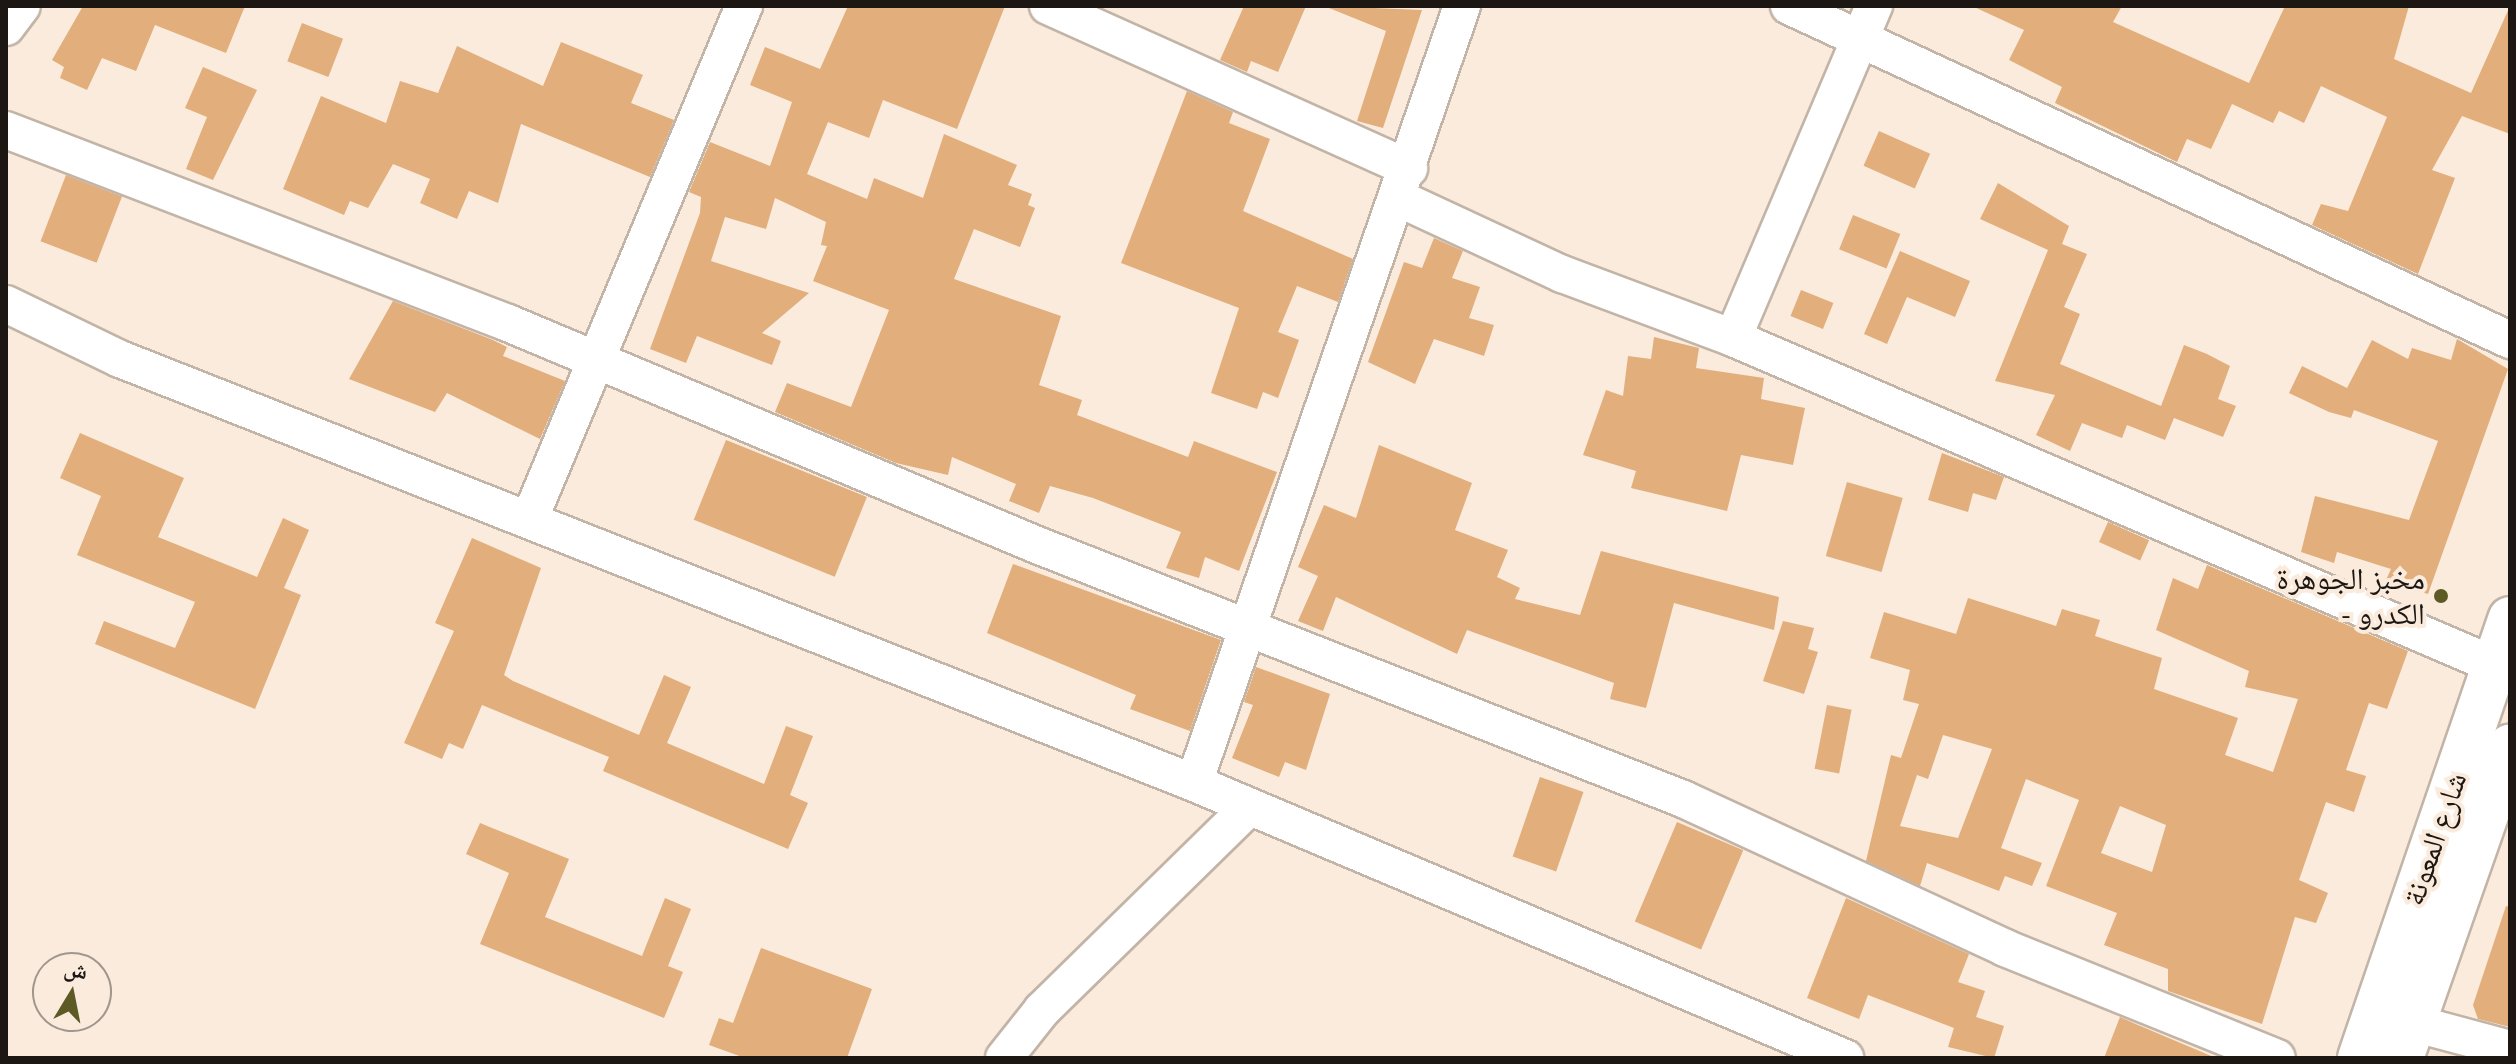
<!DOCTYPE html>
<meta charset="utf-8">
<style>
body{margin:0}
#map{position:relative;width:2516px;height:1064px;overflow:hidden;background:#faebdd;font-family:"Zilla Slab","Noto Naskh Arabic",serif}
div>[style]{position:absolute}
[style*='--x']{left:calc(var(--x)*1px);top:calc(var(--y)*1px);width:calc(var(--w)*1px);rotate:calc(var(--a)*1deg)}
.building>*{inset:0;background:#e2ae7b;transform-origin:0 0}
.roads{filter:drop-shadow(2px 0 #c2b4a6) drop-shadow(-2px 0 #c2b4a6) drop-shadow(0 2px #c2b4a6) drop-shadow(0 -2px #c2b4a6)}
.street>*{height:36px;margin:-18px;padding:0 18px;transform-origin:18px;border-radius:18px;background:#fff}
.highway>*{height:44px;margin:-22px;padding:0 22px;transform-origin:22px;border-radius:22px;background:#fff}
.dots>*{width:22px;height:22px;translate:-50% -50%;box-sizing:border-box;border:4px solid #faebdd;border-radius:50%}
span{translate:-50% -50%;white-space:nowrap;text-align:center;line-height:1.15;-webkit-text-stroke:8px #faebdd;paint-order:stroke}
.poi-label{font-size:30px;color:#1c1713}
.right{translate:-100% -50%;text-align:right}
.street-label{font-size:30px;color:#1c1713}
.frame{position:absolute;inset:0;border:8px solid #1c1713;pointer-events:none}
.north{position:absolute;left:32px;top:952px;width:80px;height:80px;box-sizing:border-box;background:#faebdd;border:2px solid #a1968c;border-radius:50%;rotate:10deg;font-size:22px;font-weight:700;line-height:32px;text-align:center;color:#1c1713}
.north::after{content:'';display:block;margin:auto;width:28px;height:36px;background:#5d5a26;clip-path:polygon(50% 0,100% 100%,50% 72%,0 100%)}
</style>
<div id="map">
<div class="building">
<i style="clip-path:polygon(83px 6px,245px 6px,226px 53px,155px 25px,136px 71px,102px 58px,87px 90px,60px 78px,64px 67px,52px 60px)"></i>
<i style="clip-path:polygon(848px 6px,1005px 6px,957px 129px,883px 100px,869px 138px,828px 122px,807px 174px,867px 199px,874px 178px,923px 198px,944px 134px,1017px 165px,1008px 185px,1032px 194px,1028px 205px,1035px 208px,1020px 247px,974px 229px,954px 279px,1061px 316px,1039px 385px,1082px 400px,1077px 415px,1188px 457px,1194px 441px,1277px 472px,1239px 571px,1205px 557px,1199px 578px,1166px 568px,1181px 532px,1093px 498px,1050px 486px,1039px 513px,1009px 501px,1016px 484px,952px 457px,948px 475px,896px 463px,775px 412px,787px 383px,851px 407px,889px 310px,813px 281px,827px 246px,821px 245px,826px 222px,775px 198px,766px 229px,725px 217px,711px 261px,809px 293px,762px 333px,781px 341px,772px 365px,697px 336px,686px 363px,650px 349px,700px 213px,701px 197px,689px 192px,710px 142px,770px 166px,792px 102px,750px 85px,765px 47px,820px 69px)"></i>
<i style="clip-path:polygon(1244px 6px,1306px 6px,1278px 72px,1251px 61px,1247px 72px,1220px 60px)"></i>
<i style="clip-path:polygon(1324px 6px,1422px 10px,1383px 128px,1357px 121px,1386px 31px)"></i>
<i style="clip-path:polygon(1972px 6px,2122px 6px,2113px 22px,2249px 83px,2285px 6px,2409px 6px,2394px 59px,2471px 93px,2510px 6px,2510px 134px,2462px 116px,2432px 170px,2455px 178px,2418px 274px,2312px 225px,2321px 204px,2348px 211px,2387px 117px,2321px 86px,2304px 123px,2279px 111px,2273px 123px,2232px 104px,2211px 149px,2187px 139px,2177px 162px,2055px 103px,2062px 87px,2009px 60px,2024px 30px)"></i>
<i style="left:302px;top:23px;width:44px;height:41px;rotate:21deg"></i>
<i style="clip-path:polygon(561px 42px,643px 75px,631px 103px,674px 120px,650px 177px,521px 124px,498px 203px,469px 191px,457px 219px,420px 203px,430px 179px,393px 164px,368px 208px,350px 201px,344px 215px,283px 189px,321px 96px,386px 123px,400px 81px,438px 93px,457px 46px,543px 86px)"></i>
<i style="clip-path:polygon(203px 67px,257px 90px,213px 180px,186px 169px,207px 117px,185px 108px)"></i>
<i style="clip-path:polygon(1187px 91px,1233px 112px,1229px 123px,1270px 139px,1243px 211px,1353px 259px,1338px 302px,1297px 286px,1278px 332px,1299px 340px,1278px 398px,1263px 392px,1257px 409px,1211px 393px,1239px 308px,1121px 263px)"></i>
<i style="left:1879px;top:131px;width:56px;height:38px;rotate:24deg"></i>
<i style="left:66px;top:175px;width:60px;height:71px;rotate:21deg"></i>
<i style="clip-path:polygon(1998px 183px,2069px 226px,2062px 244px,2087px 254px,2064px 307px,2080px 314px,2060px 364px,2161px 406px,2184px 345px,2207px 354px,2230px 366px,2218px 399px,2236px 406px,2223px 437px,2174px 418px,2165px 440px,2127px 425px,2122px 438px,2082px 423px,2070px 451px,2036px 435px,2055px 395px,1995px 381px,2048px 250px,1980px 219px)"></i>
<i style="left:1853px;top:215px;width:51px;height:37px;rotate:22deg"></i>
<i style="clip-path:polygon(1434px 238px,1463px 251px,1452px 278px,1480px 287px,1469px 318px,1494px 325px,1484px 356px,1434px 339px,1415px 384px,1368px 362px,1404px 262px,1422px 268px)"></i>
<i style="clip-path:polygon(1900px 251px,1970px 281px,1955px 317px,1907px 297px,1887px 344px,1864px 334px)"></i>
<i style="left:1801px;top:290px;width:35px;height:28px;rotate:22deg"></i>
<i style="clip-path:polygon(393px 301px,493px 340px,507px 347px,503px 356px,565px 381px,540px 439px,447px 393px,435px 412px,349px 379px)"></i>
<i style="clip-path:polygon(1654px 337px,1699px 348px,1696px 368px,1764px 378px,1761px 399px,1805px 408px,1793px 465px,1741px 455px,1727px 511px,1631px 488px,1636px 471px,1583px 455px,1606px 390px,1623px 396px,1628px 356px,1651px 359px)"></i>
<i style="clip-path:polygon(2457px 339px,2508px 369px,2428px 594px,2386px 580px,2391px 569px,2337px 552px,2334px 563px,2301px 552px,2315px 496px,2409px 520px,2438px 441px,2354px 410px,2351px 418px,2329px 412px,2289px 393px,2302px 366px,2347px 388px,2372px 340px,2408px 359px,2412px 348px,2451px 360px)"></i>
<i style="clip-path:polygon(80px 433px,184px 478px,158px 537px,257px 577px,283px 518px,309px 530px,284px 588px,301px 595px,255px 709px,95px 644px,104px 621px,175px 648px,195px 602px,77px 555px,101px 496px,60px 478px)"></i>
<i style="left:726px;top:440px;width:152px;height:86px;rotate:22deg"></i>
<i style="clip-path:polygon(1379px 445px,1472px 483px,1455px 530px,1508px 550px,1497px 577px,1520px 588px,1515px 599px,1580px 615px,1601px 551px,1779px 597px,1774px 630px,1674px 603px,1646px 708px,1610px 699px,1614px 683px,1467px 630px,1457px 654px,1336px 597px,1323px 631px,1298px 621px,1318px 576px,1298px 567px,1324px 505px,1356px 518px)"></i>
<i style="clip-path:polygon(1942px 453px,2004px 477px,1996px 500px,1973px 493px,1968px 512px,1928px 500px)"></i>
<i style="left:1847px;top:482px;width:58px;height:77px;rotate:16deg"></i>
<i style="left:2108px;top:522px;width:45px;height:22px;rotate:24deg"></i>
<i style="clip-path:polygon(472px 538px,541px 568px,504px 675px,513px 681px,639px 735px,664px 675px,691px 687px,667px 743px,764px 784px,786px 726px,813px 736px,790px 795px,808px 803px,788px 849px,603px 771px,609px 757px,482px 705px,463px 749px,449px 743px,442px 759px,404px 743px,454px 631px,435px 623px)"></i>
<i style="clip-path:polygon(1013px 564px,1221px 640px,1190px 731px,1130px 709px,1136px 695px,987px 633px)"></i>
<i style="clip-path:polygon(evenodd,2207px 565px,2408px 651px,2387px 709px,2369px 703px,2346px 770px,2366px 776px,2354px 812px,2326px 802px,2299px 880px,2328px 893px,2316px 923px,2295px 917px,2262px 1024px,2168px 991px,2168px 969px,2104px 945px,2117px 913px,2046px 886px,2079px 800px,2026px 779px,2001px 848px,2042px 863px,2032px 886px,2005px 876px,1999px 891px,1927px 863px,1920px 886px,1866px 861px,1891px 755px,1901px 758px,1919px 704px,1903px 700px,1910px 670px,1870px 658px,1884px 612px,1956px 634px,1968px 598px,2056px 626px,2062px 609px,2100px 620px,2095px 636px,2162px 658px,2154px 689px,2238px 718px,2225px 755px,2273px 772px,2298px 699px,2245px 687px,2249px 671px,2156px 630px,2173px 578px,2198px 589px,2207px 565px,1943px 735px,1992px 749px,1958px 838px,1900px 826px,1917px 775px,1928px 779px,1943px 735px,2207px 565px,2120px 806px,2166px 825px,2152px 872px,2101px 853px,2120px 806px)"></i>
<i style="clip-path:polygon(1783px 621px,1814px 628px,1808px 649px,1818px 652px,1804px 694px,1763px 681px)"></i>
<i style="clip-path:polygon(1256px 667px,1330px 694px,1306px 770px,1285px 762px,1279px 777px,1232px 758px,1253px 705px,1244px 702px)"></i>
<i style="left:1827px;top:705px;width:25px;height:65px;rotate:11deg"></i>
<i style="left:1540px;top:777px;width:46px;height:84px;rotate:19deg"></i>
<i style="left:1677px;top:822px;width:72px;height:108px;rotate:23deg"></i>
<i style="clip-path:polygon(480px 823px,569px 859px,545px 917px,642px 956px,665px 898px,691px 909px,668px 966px,683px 972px,664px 1018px,480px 944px,509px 873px,466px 854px)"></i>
<i style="clip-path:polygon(1846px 898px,1969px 954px,1958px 982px,1985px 991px,1976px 1017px,2004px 1026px,1994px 1058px,1948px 1047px,1954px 1028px,1868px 995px,1859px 1019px,1807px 998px)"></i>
<i style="clip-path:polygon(2506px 906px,2510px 907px,2510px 1027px,2478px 1019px,2473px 1005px)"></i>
<i style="clip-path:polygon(761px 948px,872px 989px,847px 1058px,745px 1058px,709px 1045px,719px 1018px,733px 1023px)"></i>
<i style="clip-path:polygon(2120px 1017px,2138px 1025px,2216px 1058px,2104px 1058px)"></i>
</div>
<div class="roads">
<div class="street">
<i style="--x:1048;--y:6;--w:396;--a:24.2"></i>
<i style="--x:1789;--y:6;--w:795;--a:24.86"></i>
<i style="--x:6;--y:27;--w:26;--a:-53"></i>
<i style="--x:6;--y:130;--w:538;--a:21.03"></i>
<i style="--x:508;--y:323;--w:574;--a:22.77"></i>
<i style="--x:1037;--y:545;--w:694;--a:21.46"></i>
<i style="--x:1683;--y:799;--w:355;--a:24.8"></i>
<i style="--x:2005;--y:948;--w:293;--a:22"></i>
<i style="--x:1398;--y:198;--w:181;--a:24.9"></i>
<i style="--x:1562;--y:274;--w:183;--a:20.5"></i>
<i style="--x:1733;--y:338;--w:828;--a:23.25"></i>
<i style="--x:6;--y:304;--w:127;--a:25.8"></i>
<i style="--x:120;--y:359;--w:1155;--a:21.54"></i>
<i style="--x:1194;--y:783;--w:707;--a:22.9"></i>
<i style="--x:1733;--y:338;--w:361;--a:-67"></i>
<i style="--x:530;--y:518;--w:555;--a:-67.32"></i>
<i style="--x:1194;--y:783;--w:822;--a:-70.97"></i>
<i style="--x:2413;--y:1023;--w:100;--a:15"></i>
<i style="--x:1004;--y:1058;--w:61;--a:-51.6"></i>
<i style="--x:1042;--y:1010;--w:289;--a:-44.4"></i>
</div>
<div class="highway">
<i style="--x:2360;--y:1058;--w:464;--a:-71.1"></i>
<i style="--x:2401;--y:1058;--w:330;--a:-70.7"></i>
</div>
</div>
<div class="dots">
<i style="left:2441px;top:596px;background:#5d5a26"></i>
</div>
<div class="poi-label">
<span class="right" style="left:2425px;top:596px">مخبز الجوهرة<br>- الكدرو</span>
</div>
<div class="street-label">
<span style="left:2435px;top:839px;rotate:-71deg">شارع المعونة</span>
</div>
<div class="frame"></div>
<div class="north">ش</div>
</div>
